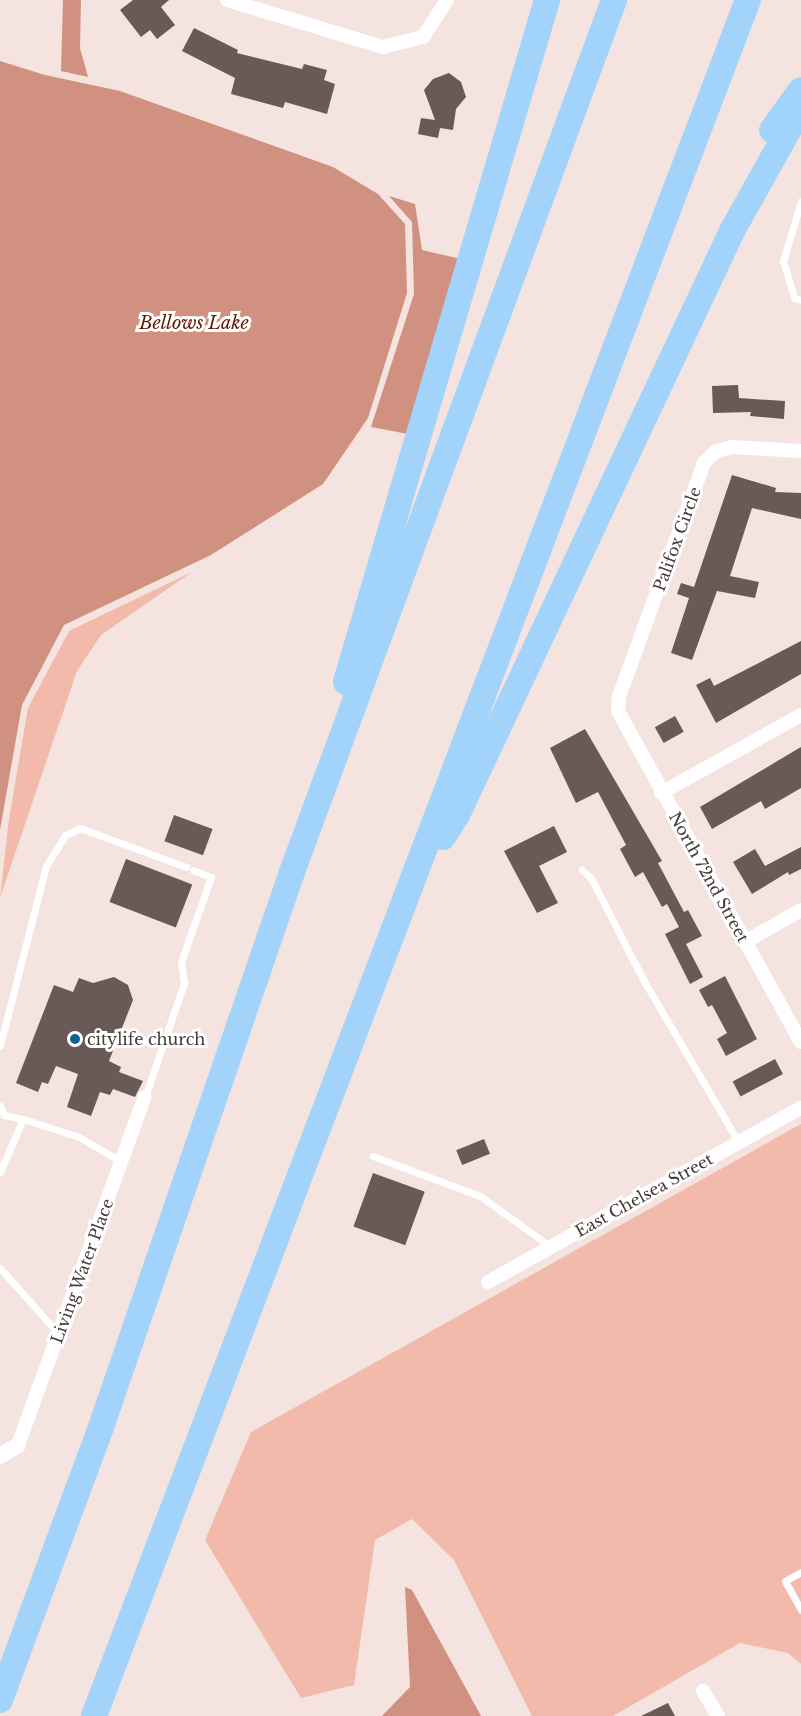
<!DOCTYPE html>
<style>
body{margin:0}
#map{position:relative;width:801px;height:1716px;overflow:hidden;background:#f4e3de;font-family:"Libre Baskerville",serif}
div>[style]{position:absolute}
[style*='--x']{left:calc(var(--x)*1px);top:calc(var(--y)*1px);width:calc(var(--w)*1px);rotate:calc(var(--a)*1deg)}
.green>*{inset:0;background:#f2baab}
.water>*{inset:0;background:#d19181}
.building>*{inset:0;background:#685a56;transform-origin:0 0}
.service>*{height:7px;margin:-3.5px;padding:0 3.5px;transform-origin:3.5px;border-radius:3.5px;background:#fff}
.minor>*{height:14px;margin:-7px;padding:0 7px;transform-origin:7px;border-radius:7px;background:#fff}
.tertiary>*{height:16px;margin:-8px;padding:0 8px;transform-origin:8px;border-radius:8px;background:#fff}
.motorway>*{height:26px;margin:-13px;padding:0 13px;transform-origin:13px;border-radius:13px;background:#a1d3fb}
.dots>*{width:16px;height:16px;translate:-50% -50%;box-sizing:border-box;border:3px solid #fff;border-radius:50%}
span{translate:-50% -50%;white-space:nowrap;text-align:center;line-height:1.15;-webkit-text-stroke:6px #fff;paint-order:stroke}
.street-label{font-size:16px;color:#423b39}
.poi-label{font-size:16px;color:#423b39}
.left{translate:0 -50%;text-align:left}
.water-label{font-size:18px;color:#631704;font-style:italic}
</style>
<div id="map">
<div class="green">
<i style="clip-path:polygon(192px 572px,101px 635px,77px 671px,0 898px,9px 819px,28px 708px,69px 631px)"></i>
<i style="clip-path:polygon(801px 1124px,801px 1664px,788px 1653px,740px 1643px,613px 1716px,532px 1716px,454px 1560px,412px 1519px,375px 1540px,354px 1685px,301px 1698px,205px 1540px,251px 1432px)"></i>
</div>
<div class="water">
<i style="clip-path:polygon(63px 0,81px 0,80px 48px,88px 77px,61px 71px)"></i>
<i style="clip-path:polygon(0 61px,45px 75px,120px 91px,333px 167px,378px 194px,405px 224px,407px 293px,368px 418px,323px 484px,211px 555px,64px 625px,22px 705px,0 830px)"></i>
<i style="clip-path:polygon(389px 196px,415px 204px,422px 250px,461px 259px,408px 434px,371px 427px,414px 294px,412px 222px)"></i>
<i style="clip-path:polygon(405px 1587px,412px 1590px,481px 1716px,382px 1716px,410px 1687px)"></i>
</div>
<div class="building">
<i style="clip-path:polygon(133px 0,169px 0,161px 7px,175px 25px,157px 39px,150px 30px,141px 37px,120px 10px)"></i>
<i style="clip-path:polygon(194px 28px,238px 50px,237px 53px,302px 69px,304px 64px,327px 70px,324px 80px,335px 84px,327px 114px,285px 102px,283px 108px,231px 94px,235px 78px,182px 51px)"></i>
<i style="clip-path:polygon(449px 73px,461px 82px,466px 97px,456px 109px,453px 130px,440px 128px,438px 138px,418px 134px,421px 118px,435px 120px,424px 90px,433px 79px)"></i>
<i style="clip-path:polygon(738px 385px,739px 398px,785px 401px,784px 419px,750px 416px,751px 412px,713px 413px,712px 386px)"></i>
<i style="clip-path:polygon(732px 475px,776px 488px,775px 492px,801px 493px,801px 519px,752px 508px,730px 576px,759px 582px,755px 598px,717px 591px,692px 660px,671px 653px,689px 598px,677px 594px,681px 583px,694px 587px)"></i>
<i style="clip-path:polygon(801px 641px,801px 674px,716px 723px,696px 685px,710px 678px,714px 686px)"></i>
<i style="left:675px;top:716px;width:18px;height:23px;rotate:61deg"></i>
<i style="clip-path:polygon(585px 729px,662px 861px,658px 863px,684px 912px,688px 910px,702px 936px,686px 944px,703px 977px,690px 984px,665px 934px,679px 927px,667px 904px,662px 907px,643px 872px,635px 877px,620px 849px,626px 845px,598px 792px,576px 803px,550px 748px)"></i>
<i style="clip-path:polygon(801px 747px,801px 788px,765px 809px,761px 801px,712px 829px,700px 807px)"></i>
<i style="left:174px;top:815px;width:41px;height:28px;rotate:20deg"></i>
<i style="clip-path:polygon(554px 826px,567px 852px,539px 866px,558px 903px,537px 913px,504px 851px)"></i>
<i style="clip-path:polygon(801px 847px,801px 869px,789px 875px,788px 872px,752px 894px,733px 862px,755px 849px,765px 866px)"></i>
<i style="left:126px;top:859px;width:71px;height:46px;rotate:21deg"></i>
<i style="clip-path:polygon(725px 976px,757px 1039px,726px 1056px,717px 1039px,727px 1033px,712px 1005px,708px 1007px,699px 990px)"></i>
<i style="clip-path:polygon(114px 977px,128px 985px,133px 1000px,109px 1061px,121px 1067px,119px 1072px,143px 1081px,135px 1097px,113px 1089px,110px 1095px,100px 1092px,91px 1116px,67px 1107px,78px 1074px,56px 1066px,48px 1084px,42px 1082px,38px 1092px,16px 1083px,54px 985px,73px 992px,79px 978px,93px 983px)"></i>
<i style="left:775px;top:1059px;width:17px;height:48px;rotate:62deg"></i>
<i style="left:484px;top:1139px;width:16px;height:30px;rotate:68deg"></i>
<i style="left:373px;top:1173px;width:55px;height:57px;rotate:20deg"></i>
<i style="clip-path:polygon(668px 1703px,675px 1716px,641px 1716px)"></i>
</div>
<div class="service">
<i style="--x:801;--y:201;--w:63;--a:106.7"></i>
<i style="--x:783;--y:261;--w:39;--a:73"></i>
<i style="--x:794;--y:298;--w:7;--a:16"></i>
<i style="--x:582;--y:870;--w:12;--a:42"></i>
<i style="--x:591;--y:878;--w:116;--a:62.8"></i>
<i style="--x:644;--y:981;--w:188;--a:59.6"></i>
<i style="--x:0;--y:1046;--w:186;--a:-75.7"></i>
<i style="--x:46;--y:866;--w:36;--a:-58"></i>
<i style="--x:65;--y:835;--w:17;--a:-25"></i>
<i style="--x:80;--y:828;--w:113;--a:20.2"></i>
<i style="--x:145;--y:1097;--w:120;--a:-71.1"></i>
<i style="--x:184;--y:983;--w:21;--a:-98"></i>
<i style="--x:181;--y:962;--w:90;--a:-70.6"></i>
<i style="--x:211;--y:877;--w:19;--a:-159"></i>
<i style="--x:0;--y:1106;--w:10;--a:66"></i>
<i style="--x:4;--y:1115;--w:19;--a:12"></i>
<i style="--x:373;--y:1156;--w:114;--a:20.5"></i>
<i style="--x:480;--y:1196;--w:87;--a:35.7"></i>
<i style="--x:0;--y:1172;--w:58;--a:-66.5"></i>
<i style="--x:23;--y:1119;--w:59;--a:17.8"></i>
<i style="--x:79;--y:1137;--w:50;--a:30.2"></i>
<i style="--x:0;--y:1268;--w:87;--a:48.3"></i>
<i style="--x:801;--y:1572;--w:18;--a:151"></i>
<i style="--x:785;--y:1581;--w:33;--a:61"></i>
</div>
<div class="minor">
<i style="--x:227;--y:0;--w:163;--a:16.8"></i>
<i style="--x:383;--y:47;--w:41;--a:-14"></i>
<i style="--x:423;--y:37;--w:44;--a:-57"></i>
<i style="--x:801;--y:451;--w:69;--a:-176.7"></i>
<i style="--x:732;--y:447;--w:18;--a:164"></i>
<i style="--x:715;--y:452;--w:16;--a:135"></i>
<i style="--x:704;--y:463;--w:249;--a:110"></i>
<i style="--x:619;--y:697;--w:14;--a:94"></i>
<i style="--x:618;--y:711;--w:378;--a:61.1"></i>
<i style="--x:661;--y:793;--w:160;--a:-29.1"></i>
<i style="--x:745;--y:942;--w:64;--a:-29.7"></i>
<i style="--x:488;--y:1282;--w:358;--a:-29.1"></i>
<i style="--x:18;--y:1445;--w:370;--a:-70"></i>
<i style="--x:703;--y:1691;--w:29;--a:59"></i>
</div>
<div class="tertiary">
<i style="--x:0;--y:1456;--w:21;--a:-31"></i>
</div>
<div class="motorway">
<i style="--x:772;--y:130;--w:49;--a:-54.1"></i>
<i style="--x:346;--y:682;--w:711;--a:-73.58"></i>
<i style="--x:443;--y:837;--w:26;--a:-58"></i>
<i style="--x:457;--y:815;--w:646;--a:-64.78"></i>
<i style="--x:732;--y:231;--w:125;--a:-60.8"></i>
<i style="--x:793;--y:122;--w:10;--a:-37"></i>
<i style="--x:0;--y:1700;--w:288;--a:-69.7"></i>
<i style="--x:100;--y:1430;--w:590;--a:-71.01"></i>
<i style="--x:292;--y:872;--w:930;--a:-69.73"></i>
<i style="--x:94;--y:1716;--w:1836;--a:-69.14"></i>
</div>
<div class="dots">
<i style="left:75px;top:1039px;background:#0f6193"></i>
</div>
<div class="street-label">
<span style="left:677px;top:539px;rotate:-70deg">Palifox Circle</span>
<span style="left:709px;top:877px;rotate:61deg">North 72nd Street</span>
<span style="left:644px;top:1195px;rotate:-29deg">East Chelsea Street</span>
<span style="left:82px;top:1271px;rotate:-70deg">Living Water Place</span>
</div>
<div class="poi-label">
<span class="left" style="left:87px;top:1039px">citylife church</span>
</div>
<div class="water-label">
<span style="left:194px;top:323px">Bellows Lake</span>
</div>
</div>
